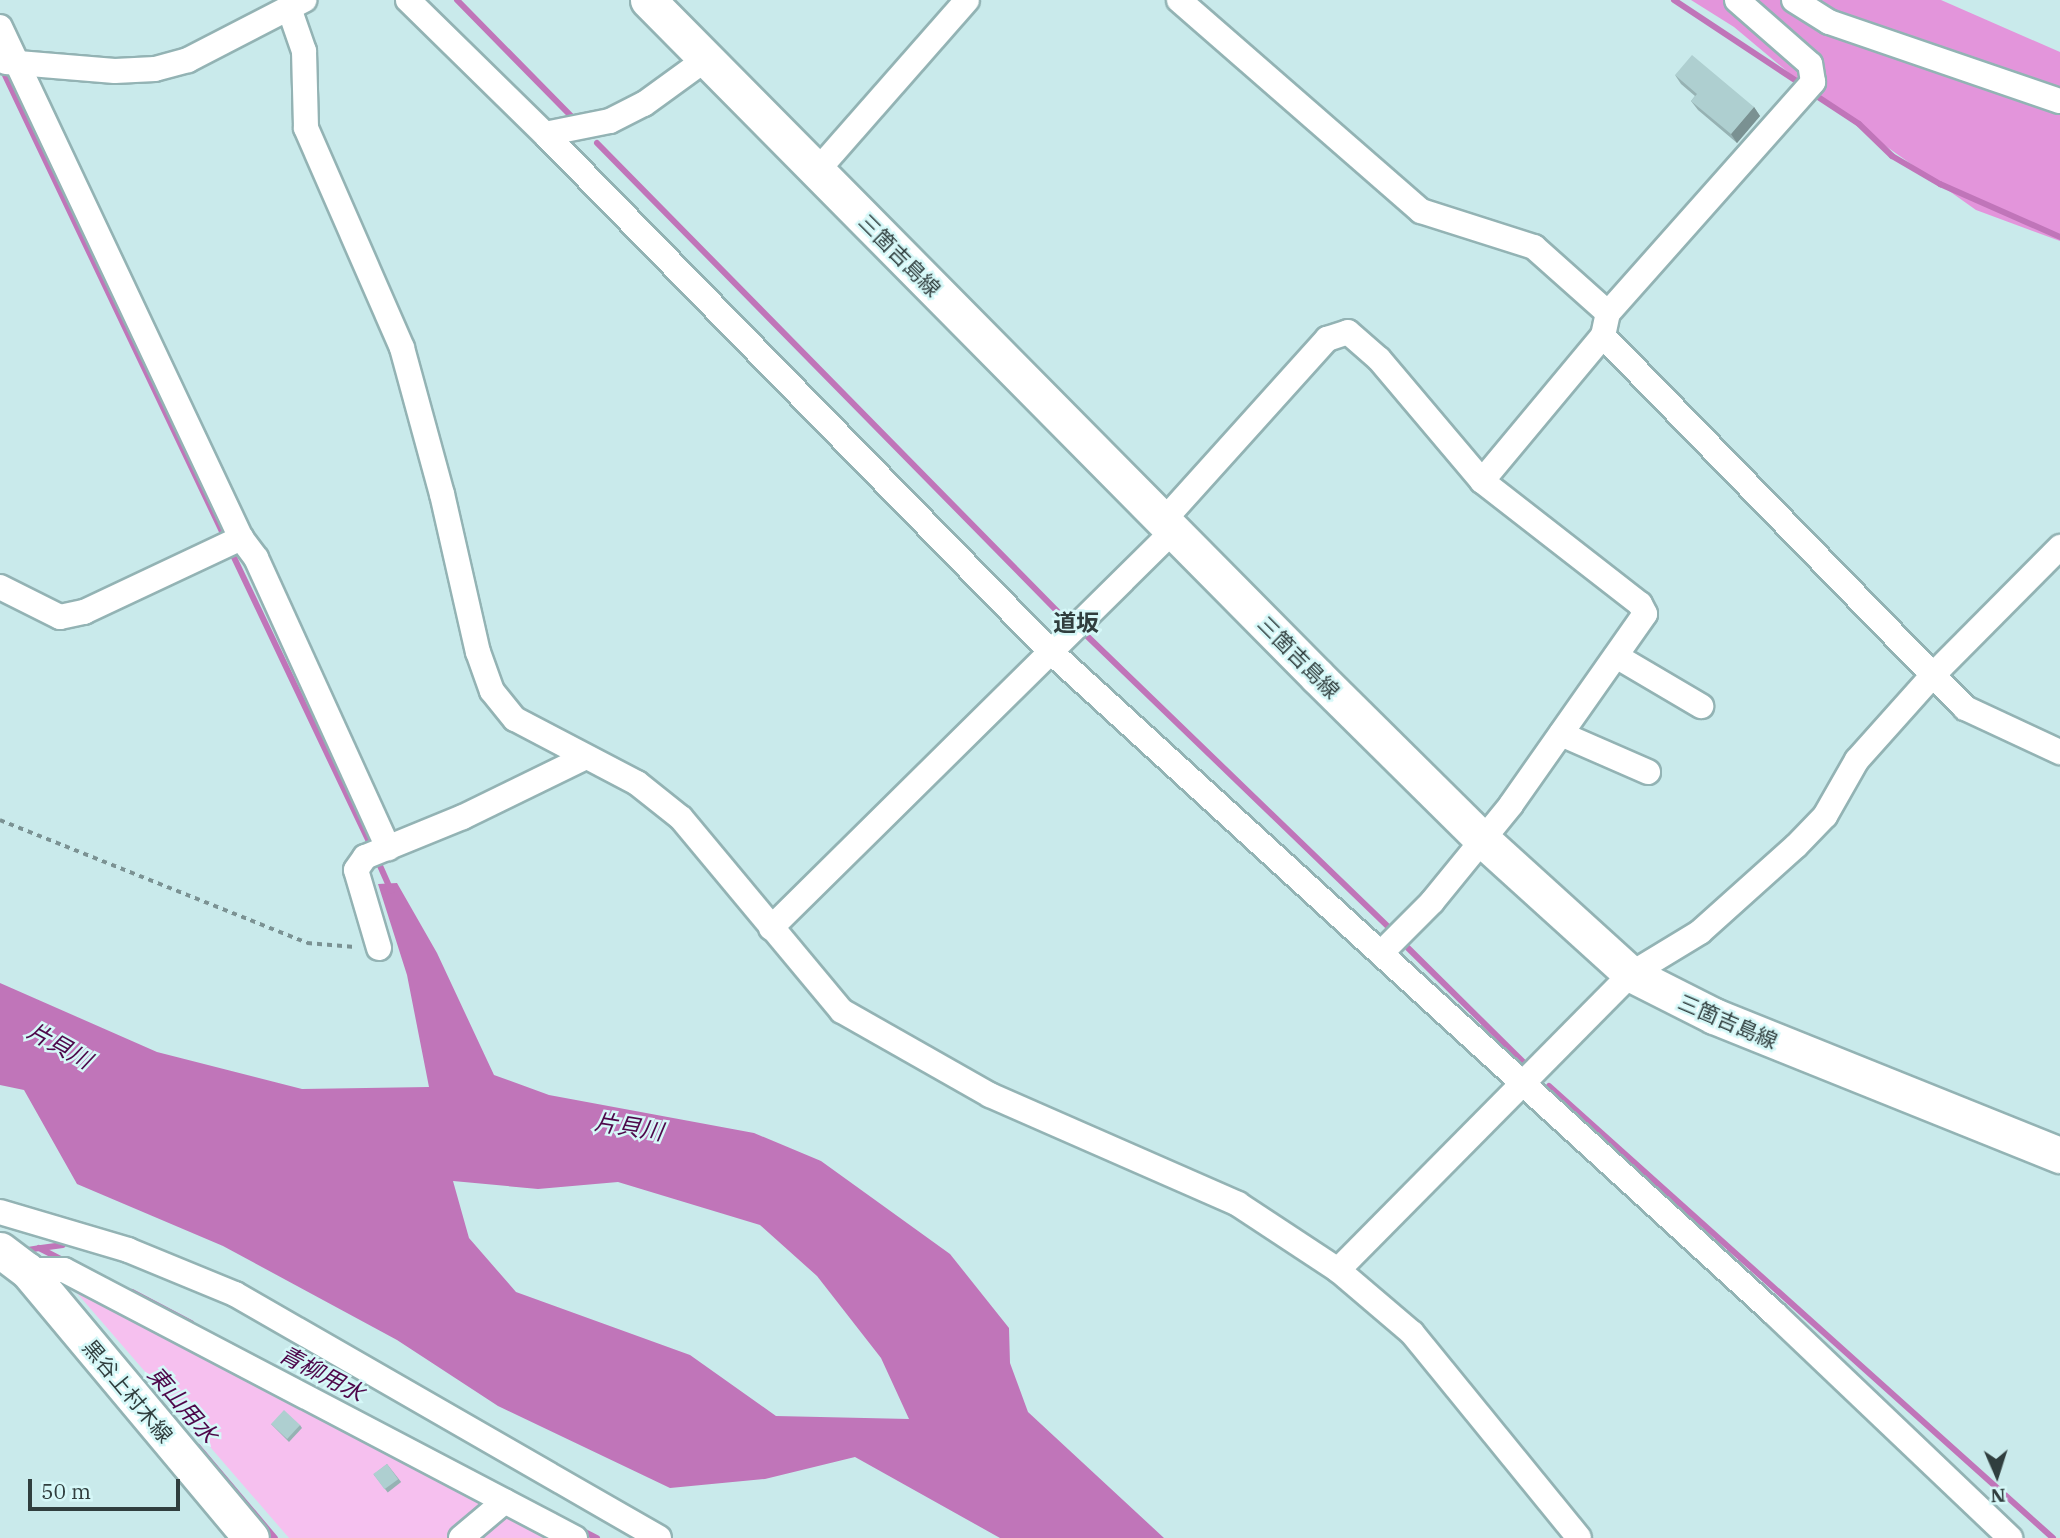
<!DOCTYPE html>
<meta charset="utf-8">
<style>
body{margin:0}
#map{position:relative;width:2060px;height:1538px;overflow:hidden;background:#c9eaeb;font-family:"IBM Plex Serif","Noto Sans JP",serif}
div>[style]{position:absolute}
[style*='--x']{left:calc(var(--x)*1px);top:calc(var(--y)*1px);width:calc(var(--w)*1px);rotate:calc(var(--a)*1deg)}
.green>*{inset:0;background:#f6c0ef}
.forest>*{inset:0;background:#e395db}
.water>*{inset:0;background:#c075b9}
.stream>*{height:6px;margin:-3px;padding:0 3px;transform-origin:3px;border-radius:3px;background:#c075b9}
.path>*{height:3.5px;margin-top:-1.75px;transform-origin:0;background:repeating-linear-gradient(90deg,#7b9293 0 5px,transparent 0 10px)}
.roads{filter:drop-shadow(2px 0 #93b3b4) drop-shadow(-2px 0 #93b3b4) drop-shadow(0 2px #93b3b4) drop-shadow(0 -2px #93b3b4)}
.minor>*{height:24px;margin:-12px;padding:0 12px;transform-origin:12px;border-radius:12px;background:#fff}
.secondary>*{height:35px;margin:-17.5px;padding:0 17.5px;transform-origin:17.5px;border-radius:17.5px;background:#fff}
.wall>*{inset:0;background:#96b2b3;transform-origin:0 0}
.shaded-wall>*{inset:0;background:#7a9192}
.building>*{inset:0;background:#aecfd0;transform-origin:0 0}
span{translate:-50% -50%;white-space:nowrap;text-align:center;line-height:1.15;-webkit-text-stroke:5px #d6f8f8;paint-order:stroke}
.street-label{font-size:21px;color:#303e3e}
.neighbourhood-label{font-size:23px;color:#303e3e;font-weight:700}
.water-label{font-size:23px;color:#4e074a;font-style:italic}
.north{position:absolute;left:1962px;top:1440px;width:70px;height:70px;-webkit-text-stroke:5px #d6f8f8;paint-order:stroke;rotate:177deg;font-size:19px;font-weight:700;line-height:28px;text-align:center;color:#303e3e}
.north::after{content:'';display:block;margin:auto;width:24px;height:32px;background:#303e3e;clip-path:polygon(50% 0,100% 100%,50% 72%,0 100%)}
.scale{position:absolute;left:28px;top:1479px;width:152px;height:32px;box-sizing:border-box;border:4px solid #303e3e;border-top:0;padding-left:9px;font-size:21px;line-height:24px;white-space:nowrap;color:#303e3e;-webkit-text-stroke:5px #d6f8f8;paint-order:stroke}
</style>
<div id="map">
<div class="green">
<i style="clip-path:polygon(70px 1285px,254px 1384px,555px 1538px,289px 1538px)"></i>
</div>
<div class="forest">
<i style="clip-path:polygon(1691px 0,1941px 0,2060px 52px,2060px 241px,1976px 210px,1825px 103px,1734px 27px)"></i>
</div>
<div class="water">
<i style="clip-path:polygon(evenodd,397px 883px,437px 953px,494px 1075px,549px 1095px,754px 1133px,821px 1161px,950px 1254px,1009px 1328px,1010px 1363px,1028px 1412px,1164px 1538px,1000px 1538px,855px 1457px,765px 1479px,670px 1488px,498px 1406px,397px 1340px,223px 1246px,77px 1184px,24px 1090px,0 1085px,0 983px,157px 1052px,302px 1089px,429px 1087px,407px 975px,378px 884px,397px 883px,453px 1181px,538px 1189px,618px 1182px,760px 1225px,817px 1276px,881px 1358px,909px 1419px,776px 1416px,690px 1355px,516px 1292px,469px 1238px,453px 1181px)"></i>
</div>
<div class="stream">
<i style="--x:457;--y:0;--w:164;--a:45.5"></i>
<i style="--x:1674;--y:0;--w:156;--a:33.5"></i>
<i style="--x:2;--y:69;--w:522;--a:64.56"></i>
<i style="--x:1812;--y:93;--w:56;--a:33.4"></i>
<i style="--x:1859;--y:124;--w:46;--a:44.1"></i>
<i style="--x:1892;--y:156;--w:56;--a:30.3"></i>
<i style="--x:1940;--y:184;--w:131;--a:23.8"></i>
<i style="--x:597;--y:143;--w:663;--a:45.49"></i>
<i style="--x:230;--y:549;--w:333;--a:64.6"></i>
<i style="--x:1086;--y:635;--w:421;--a:44"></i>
<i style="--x:377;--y:859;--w:35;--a:66"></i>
<i style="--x:1408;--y:948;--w:162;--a:44.7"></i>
<i style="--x:1549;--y:1086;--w:677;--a:41.89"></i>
<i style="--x:41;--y:1248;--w:22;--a:-8"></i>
<i style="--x:28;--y:1250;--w:11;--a:-10"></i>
<i style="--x:39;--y:1248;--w:29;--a:27"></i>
<i style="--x:132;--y:1292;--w:67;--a:27.7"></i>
<i style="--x:198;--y:1447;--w:119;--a:49.8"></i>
<i style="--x:581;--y:1530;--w:18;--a:27"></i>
</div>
<div class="path">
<i style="--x:0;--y:820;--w:331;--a:21.8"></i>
<i style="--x:307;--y:943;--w:48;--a:4.8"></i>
</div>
<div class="roads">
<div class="minor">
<i style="--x:408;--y:0;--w:192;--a:44.4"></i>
<i style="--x:545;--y:134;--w:66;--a:-11.3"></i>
<i style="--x:610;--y:121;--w:38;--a:-27"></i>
<i style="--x:644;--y:104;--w:77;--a:-36"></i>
<i style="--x:1179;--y:0;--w:321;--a:41.1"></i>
<i style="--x:1421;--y:211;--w:119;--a:17.7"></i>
<i style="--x:1534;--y:247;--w:99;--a:41.7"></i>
<i style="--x:1794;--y:0;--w:41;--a:32.2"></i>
<i style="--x:1829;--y:22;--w:244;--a:18.9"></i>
<i style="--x:289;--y:8;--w:46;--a:70.8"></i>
<i style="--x:304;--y:51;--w:77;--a:88.5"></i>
<i style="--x:306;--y:128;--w:240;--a:66.4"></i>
<i style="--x:402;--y:348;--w:151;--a:74.7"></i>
<i style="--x:442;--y:494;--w:162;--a:77.2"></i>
<i style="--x:478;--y:652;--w:41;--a:70.3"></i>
<i style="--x:492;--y:691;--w:36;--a:51"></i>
<i style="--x:515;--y:719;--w:138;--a:27.7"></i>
<i style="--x:637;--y:783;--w:56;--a:38.5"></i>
<i style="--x:681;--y:818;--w:251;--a:50.2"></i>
<i style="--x:842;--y:1011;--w:170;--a:29.6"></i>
<i style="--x:990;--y:1095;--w:271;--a:23.7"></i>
<i style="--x:1238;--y:1204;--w:120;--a:33.4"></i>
<i style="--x:1338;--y:1270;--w:97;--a:40.4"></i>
<i style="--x:1412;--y:1333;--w:264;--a:50.8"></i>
<i style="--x:0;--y:27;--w:565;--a:64.75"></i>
<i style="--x:6;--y:62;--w:109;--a:4.7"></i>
<i style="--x:115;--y:71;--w:40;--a:-2.9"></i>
<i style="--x:155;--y:69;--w:34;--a:-15"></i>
<i style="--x:188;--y:60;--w:131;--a:-27.3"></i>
<i style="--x:545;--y:134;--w:723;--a:45.67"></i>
<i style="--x:1050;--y:651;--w:982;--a:42.44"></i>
<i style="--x:1775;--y:1314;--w:325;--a:43.6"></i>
<i style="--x:817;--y:171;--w:227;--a:-48.7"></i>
<i style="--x:1603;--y:336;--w:519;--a:45.78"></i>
<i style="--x:1965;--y:708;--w:105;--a:24.9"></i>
<i style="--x:1482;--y:481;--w:189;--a:-50.2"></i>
<i style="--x:1603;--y:336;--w:24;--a:-78"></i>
<i style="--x:1608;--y:313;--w:309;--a:-48.4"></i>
<i style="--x:1813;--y:82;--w:18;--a:-99"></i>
<i style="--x:1810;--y:64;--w:97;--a:-138.8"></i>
<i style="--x:1164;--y:520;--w:244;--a:-48"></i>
<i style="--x:1327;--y:339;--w:22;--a:-18"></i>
<i style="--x:1348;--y:332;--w:41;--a:41.1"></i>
<i style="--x:1379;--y:359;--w:160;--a:49.8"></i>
<i style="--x:1482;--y:481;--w:200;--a:37.9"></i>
<i style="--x:1640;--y:604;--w:11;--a:63"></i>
<i style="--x:1645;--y:614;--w:233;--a:125.1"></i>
<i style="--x:1511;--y:805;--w:125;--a:129.2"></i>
<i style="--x:1432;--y:902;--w:72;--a:135"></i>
<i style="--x:0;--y:587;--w:67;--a:26.6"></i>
<i style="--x:60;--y:617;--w:25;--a:-12"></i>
<i style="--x:84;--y:612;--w:174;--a:-25.2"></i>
<i style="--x:241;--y:538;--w:25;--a:53"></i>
<i style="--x:256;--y:558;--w:319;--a:65.5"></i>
<i style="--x:1616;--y:656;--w:99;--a:30.5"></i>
<i style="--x:1561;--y:734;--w:95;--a:23.6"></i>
<i style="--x:771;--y:928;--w:566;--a:-44.64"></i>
<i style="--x:379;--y:948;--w:81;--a:-106.4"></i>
<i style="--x:356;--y:870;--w:16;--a:-55"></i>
<i style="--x:365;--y:857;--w:106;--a:-22.2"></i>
<i style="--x:463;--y:817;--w:135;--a:-26"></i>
<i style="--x:0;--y:1212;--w:134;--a:16.5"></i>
<i style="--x:128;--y:1250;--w:116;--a:22.4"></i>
<i style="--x:235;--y:1294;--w:489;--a:29.9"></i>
<i style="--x:27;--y:1270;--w:37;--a:0"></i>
<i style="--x:64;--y:1270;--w:577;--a:27.68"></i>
<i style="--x:1338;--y:1270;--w:416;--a:-45.3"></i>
<i style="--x:1631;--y:974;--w:81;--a:-31.3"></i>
<i style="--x:1700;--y:932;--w:129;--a:-41.9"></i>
<i style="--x:1796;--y:846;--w:42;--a:-46"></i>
<i style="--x:1825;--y:816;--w:64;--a:-60.3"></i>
<i style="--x:1857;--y:760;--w:113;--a:-48.2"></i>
<i style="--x:1932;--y:676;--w:182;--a:-45.2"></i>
<i style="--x:461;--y:1538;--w:57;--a:-40.1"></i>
</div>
<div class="secondary">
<i style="--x:648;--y:0;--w:952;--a:45.3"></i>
<i style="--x:1318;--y:677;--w:232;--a:44.7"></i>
<i style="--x:1483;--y:840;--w:200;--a:42.2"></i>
<i style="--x:1631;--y:974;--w:93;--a:26.8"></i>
<i style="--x:1714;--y:1016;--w:373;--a:21.9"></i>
<i style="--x:0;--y:1250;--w:34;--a:37"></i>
<i style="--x:27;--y:1270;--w:349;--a:50.1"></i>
</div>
</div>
<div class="wall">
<i style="clip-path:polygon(1675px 75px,1754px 107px,1760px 116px,1737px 143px,1698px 110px,1691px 101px,1695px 96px,1681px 84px)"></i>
<i style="clip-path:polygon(271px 1424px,300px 1425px,302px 1428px,289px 1442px)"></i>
<i style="left:387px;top:1464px;width:23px;height:17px;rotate:52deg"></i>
</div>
<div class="shaded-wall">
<i style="clip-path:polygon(1754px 107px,1760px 116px,1737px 143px,1731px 134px)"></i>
</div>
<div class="building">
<i style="clip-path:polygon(1692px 55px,1754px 107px,1731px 134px,1691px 101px,1697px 94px,1675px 75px)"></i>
<i style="left:284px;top:1410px;width:22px;height:19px;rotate:43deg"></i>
<i style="left:387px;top:1464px;width:19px;height:17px;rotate:54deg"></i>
</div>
<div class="street-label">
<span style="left:900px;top:255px;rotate:45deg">三箇吉島線</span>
<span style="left:1299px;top:657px;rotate:45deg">三箇吉島線</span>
<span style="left:1728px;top:1021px;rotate:23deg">三箇吉島線</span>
<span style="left:128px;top:1391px;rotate:50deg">黒谷上村木線</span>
</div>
<div class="neighbourhood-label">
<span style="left:1076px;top:622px">道坂</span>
</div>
<div class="water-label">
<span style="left:60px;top:1045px;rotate:29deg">片貝川</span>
<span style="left:629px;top:1126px;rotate:9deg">片貝川</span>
<span style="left:322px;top:1373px;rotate:28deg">青柳用水</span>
<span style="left:183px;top:1404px;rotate:49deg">東山用水</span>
</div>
<div class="north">N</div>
<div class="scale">50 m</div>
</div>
